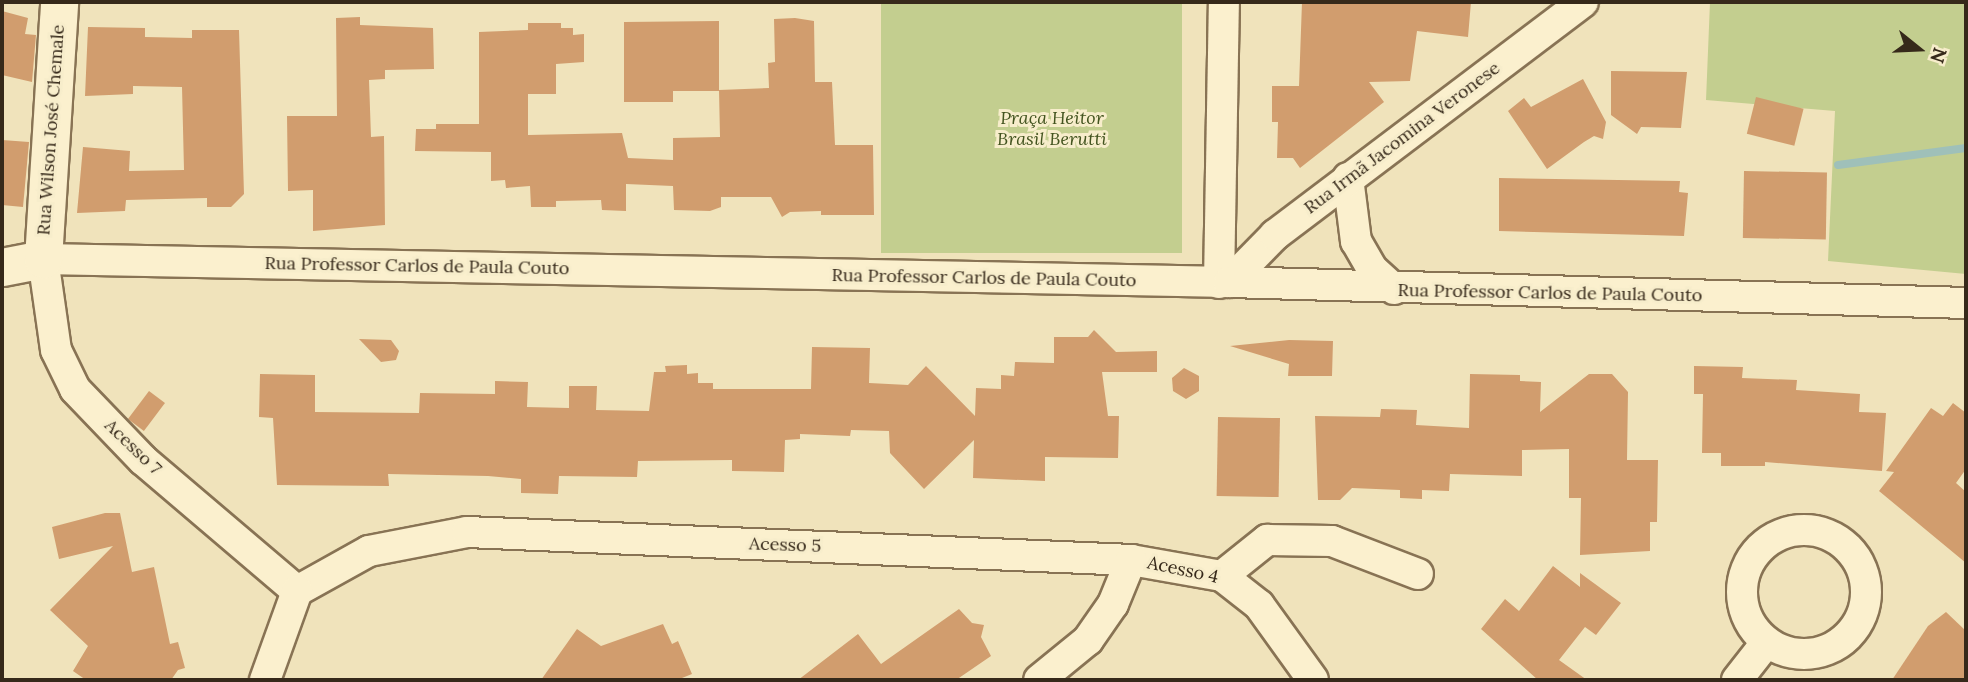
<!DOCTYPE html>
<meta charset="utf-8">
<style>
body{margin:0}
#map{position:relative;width:1968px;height:682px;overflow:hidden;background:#f0e3bb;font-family:Lora,serif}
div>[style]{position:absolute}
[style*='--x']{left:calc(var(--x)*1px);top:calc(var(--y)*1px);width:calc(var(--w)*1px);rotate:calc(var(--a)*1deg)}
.green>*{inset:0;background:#c3ce8f;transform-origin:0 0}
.stream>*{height:8px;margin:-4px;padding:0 4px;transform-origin:4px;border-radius:4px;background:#9fc0b9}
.building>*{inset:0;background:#d19d6e;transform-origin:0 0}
.roads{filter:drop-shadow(2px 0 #887354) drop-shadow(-2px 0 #887354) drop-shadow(0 2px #887354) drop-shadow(0 -2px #887354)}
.minor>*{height:30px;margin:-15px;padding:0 15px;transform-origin:15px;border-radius:15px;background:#fbf0ce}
.minor>.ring{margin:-15px;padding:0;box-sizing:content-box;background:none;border:30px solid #fbf0ce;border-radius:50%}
.tertiary>*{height:37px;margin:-18.5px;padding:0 18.5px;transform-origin:18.5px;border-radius:18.5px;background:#fbf0ce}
span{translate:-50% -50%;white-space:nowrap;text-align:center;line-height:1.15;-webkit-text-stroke:6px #f7edcb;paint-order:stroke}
.park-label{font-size:18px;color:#43541f;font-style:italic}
.street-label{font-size:18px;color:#36291a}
.frame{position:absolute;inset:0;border:4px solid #36291a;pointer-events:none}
.north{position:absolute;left:1884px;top:14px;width:70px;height:70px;-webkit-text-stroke:5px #f7edcb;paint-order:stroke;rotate:108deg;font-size:19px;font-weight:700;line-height:28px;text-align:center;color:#36291a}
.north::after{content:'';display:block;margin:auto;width:24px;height:32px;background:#36291a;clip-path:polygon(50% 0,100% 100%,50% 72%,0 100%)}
</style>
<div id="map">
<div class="green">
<i style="left:881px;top:2px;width:301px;height:251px"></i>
<i style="clip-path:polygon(1710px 2px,1966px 2px,1966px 274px,1828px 261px,1835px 111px,1706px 100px)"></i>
</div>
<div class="stream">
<i style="--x:1838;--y:165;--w:129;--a:-7.6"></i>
</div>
<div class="building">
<i style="clip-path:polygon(1302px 2px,1471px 2px,1468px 37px,1417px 31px,1410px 81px,1369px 82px,1384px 102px,1300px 168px,1293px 158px,1277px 158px,1278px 122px,1272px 122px,1272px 86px,1299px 86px)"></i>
<i style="clip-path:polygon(2px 11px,28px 18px,25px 34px,36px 35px,32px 82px,2px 75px)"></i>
<i style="clip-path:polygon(360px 17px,360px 25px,433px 28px,434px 69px,385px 70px,385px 79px,369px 80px,371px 137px,384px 136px,385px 225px,313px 231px,313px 190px,288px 191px,287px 116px,337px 116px,336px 18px)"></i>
<i style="clip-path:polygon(795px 18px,814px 21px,815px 82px,832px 82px,835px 145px,873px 145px,874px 215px,821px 215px,821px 211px,790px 212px,782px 217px,771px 197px,721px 197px,721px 207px,710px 211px,674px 210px,673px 186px,626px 184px,626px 211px,602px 210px,601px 200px,556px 201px,556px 207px,531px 207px,530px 186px,506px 188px,505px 180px,491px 181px,491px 152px,415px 151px,416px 129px,436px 129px,436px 124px,479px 124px,479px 32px,528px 30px,528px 23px,561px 23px,561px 28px,573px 28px,573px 35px,584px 34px,584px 62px,556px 64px,556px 94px,528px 94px,528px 135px,622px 133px,628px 158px,673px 160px,673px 138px,720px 137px,719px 90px,769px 88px,768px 63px,775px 62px,774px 19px)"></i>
<i style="clip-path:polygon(719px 21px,719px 91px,673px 91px,673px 102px,624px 102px,624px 22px)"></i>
<i style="clip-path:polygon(88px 27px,145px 28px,145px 37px,192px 38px,192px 30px,239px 30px,244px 194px,231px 207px,207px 207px,207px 198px,126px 200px,125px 211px,77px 213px,83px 147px,130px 151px,129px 171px,184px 170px,182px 87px,133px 86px,133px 94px,85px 96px)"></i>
<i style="clip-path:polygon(1611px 71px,1687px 72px,1681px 128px,1641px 127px,1637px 134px,1611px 115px)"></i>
<i style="clip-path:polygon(1583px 79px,1606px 122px,1603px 139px,1594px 136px,1584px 142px,1547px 169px,1508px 111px,1524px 98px,1531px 107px)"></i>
<i style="left:1756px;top:97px;width:49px;height:38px;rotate:14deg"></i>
<i style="clip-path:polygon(2px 140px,29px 142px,23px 207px,2px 205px)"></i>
<i style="left:1744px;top:171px;width:83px;height:67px;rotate:1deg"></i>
<i style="clip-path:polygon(1499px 178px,1680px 181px,1679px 192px,1688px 193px,1684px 236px,1499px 231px)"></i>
<i style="clip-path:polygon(1094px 330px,1116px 352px,1157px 351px,1157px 372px,1102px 372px,1108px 416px,1119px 416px,1118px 458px,1045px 457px,1045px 481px,973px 478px,974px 440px,924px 489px,890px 453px,889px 431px,851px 430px,850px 436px,800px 434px,800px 439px,785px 440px,784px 472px,732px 471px,732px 460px,638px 461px,637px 477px,559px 476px,558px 494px,521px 493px,521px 479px,488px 476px,388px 474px,389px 486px,277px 485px,273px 418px,259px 417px,260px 374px,315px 375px,315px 412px,419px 413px,420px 393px,495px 394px,495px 381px,528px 382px,527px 407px,569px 408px,569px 386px,597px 386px,596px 410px,649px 411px,654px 372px,666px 372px,665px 366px,687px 365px,687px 374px,698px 373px,698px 383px,713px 383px,713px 389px,811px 389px,812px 347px,870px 348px,869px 383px,908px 385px,926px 366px,975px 416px,976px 388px,1001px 389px,1001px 375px,1014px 376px,1015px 362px,1054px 363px,1054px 337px,1088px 337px)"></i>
<i style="clip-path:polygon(359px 339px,391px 340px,399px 351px,396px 360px,381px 362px)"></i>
<i style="clip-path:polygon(1289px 340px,1333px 341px,1332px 376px,1288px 376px,1289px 364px,1230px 346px)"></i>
<i style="clip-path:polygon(1694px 366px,1743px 367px,1742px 378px,1797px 380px,1796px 390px,1860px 394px,1859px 412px,1886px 413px,1882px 471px,1765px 462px,1765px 466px,1721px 466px,1721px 453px,1702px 453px,1703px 394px,1694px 394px)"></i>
<i style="clip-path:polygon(1184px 368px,1199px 376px,1199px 391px,1186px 399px,1173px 391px,1172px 378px)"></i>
<i style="clip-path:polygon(1470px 374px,1520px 375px,1520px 381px,1541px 382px,1540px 412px,1589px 374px,1612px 374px,1628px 392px,1627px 460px,1658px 460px,1657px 522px,1650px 522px,1650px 551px,1580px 555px,1581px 498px,1569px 498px,1569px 449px,1522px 450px,1522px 476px,1450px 474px,1449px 491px,1422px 490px,1422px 499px,1400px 498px,1400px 490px,1352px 488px,1340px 500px,1318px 500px,1315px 416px,1380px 417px,1381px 409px,1417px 410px,1416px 425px,1469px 428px)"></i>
<i style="left:149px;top:391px;width:20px;height:35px;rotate:37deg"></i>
<i style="clip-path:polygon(1953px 403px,1966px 413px,1966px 469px,1956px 483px,1966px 492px,1966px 563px,1879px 491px,1894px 472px,1886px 471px,1931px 408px,1943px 416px)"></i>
<i style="left:1218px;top:417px;width:62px;height:79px;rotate:1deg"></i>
<i style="clip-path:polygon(105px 513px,120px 513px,132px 572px,154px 567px,170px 644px,178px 642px,185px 668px,178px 670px,171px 680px,86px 680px,73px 671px,88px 646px,50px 610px,113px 546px,59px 559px,52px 527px)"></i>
<i style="clip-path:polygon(1553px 566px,1580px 587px,1580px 573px,1621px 603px,1596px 635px,1585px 627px,1559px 660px,1587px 680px,1538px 680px,1481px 629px,1505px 599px,1519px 611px)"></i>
<i style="clip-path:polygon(959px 609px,972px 623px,984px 625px,981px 637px,991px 656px,956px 680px,798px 680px,858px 634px,881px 664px)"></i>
<i style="clip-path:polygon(1946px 612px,1966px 631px,1964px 680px,1892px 680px,1928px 626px)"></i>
<i style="clip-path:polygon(663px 624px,672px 644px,678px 641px,692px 674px,677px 680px,541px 680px,577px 629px,601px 646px)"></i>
</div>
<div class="roads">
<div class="minor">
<i style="--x:1348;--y:178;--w:64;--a:82.8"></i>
<i style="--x:1356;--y:241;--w:32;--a:60"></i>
<i style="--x:1372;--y:269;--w:30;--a:42"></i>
<i style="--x:1229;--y:282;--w:66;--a:-45.6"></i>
<i style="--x:1275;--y:235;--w:386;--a:-37.1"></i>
<i style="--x:1219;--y:283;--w:281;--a:-89"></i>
<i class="ring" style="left:1742px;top:530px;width:94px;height:94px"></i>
<i style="--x:1131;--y:560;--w:92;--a:10"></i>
<i style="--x:1222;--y:576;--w:47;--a:38.1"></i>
<i style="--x:1259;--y:605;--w:92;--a:54.2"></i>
<i style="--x:1222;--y:576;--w:58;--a:-38.7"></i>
<i style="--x:1267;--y:540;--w:65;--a:0.9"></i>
<i style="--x:1332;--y:541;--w:92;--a:21"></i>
<i style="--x:297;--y:591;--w:202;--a:-139.6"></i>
<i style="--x:143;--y:460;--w:98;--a:-133.8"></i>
<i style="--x:75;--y:389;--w:43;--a:-116"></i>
<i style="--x:56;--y:350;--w:92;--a:-98.1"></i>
<i style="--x:43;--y:259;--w:1186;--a:1.11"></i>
<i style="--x:1229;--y:282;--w:737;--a:1.63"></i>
<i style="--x:297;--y:591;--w:82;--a:-29.1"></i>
<i style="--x:369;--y:551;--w:100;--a:-11"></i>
<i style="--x:467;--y:532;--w:665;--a:2.41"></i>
<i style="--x:1131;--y:560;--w:48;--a:112.2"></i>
<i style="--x:1113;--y:604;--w:44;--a:124.8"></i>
<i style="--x:1088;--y:640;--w:63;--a:140.8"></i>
<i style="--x:265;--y:680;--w:95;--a:-70.2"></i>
<i style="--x:1737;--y:680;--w:47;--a:-51.9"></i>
</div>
<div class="tertiary">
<i style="--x:2;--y:267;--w:42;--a:-11"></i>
<i style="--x:43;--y:259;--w:257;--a:-86.4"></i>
</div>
</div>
<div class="park-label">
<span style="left:1052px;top:129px">Praça Heitor<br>Brasil Berutti</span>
</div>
<div class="street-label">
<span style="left:51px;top:130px;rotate:-86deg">Rua Wilson José Chemale</span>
<span style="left:1402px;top:138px;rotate:-37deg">Rua Irmã Jacomina Veronese</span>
<span style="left:417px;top:266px;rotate:1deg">Rua Professor Carlos de Paula Couto</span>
<span style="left:984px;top:278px;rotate:1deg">Rua Professor Carlos de Paula Couto</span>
<span style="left:1550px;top:293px;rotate:1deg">Rua Professor Carlos de Paula Couto</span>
<span style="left:133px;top:447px;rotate:44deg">Acesso 7</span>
<span style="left:785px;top:545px;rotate:2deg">Acesso 5</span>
<span style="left:1183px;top:570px;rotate:12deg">Acesso 4</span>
</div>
<div class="frame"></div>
<div class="north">N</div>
</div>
